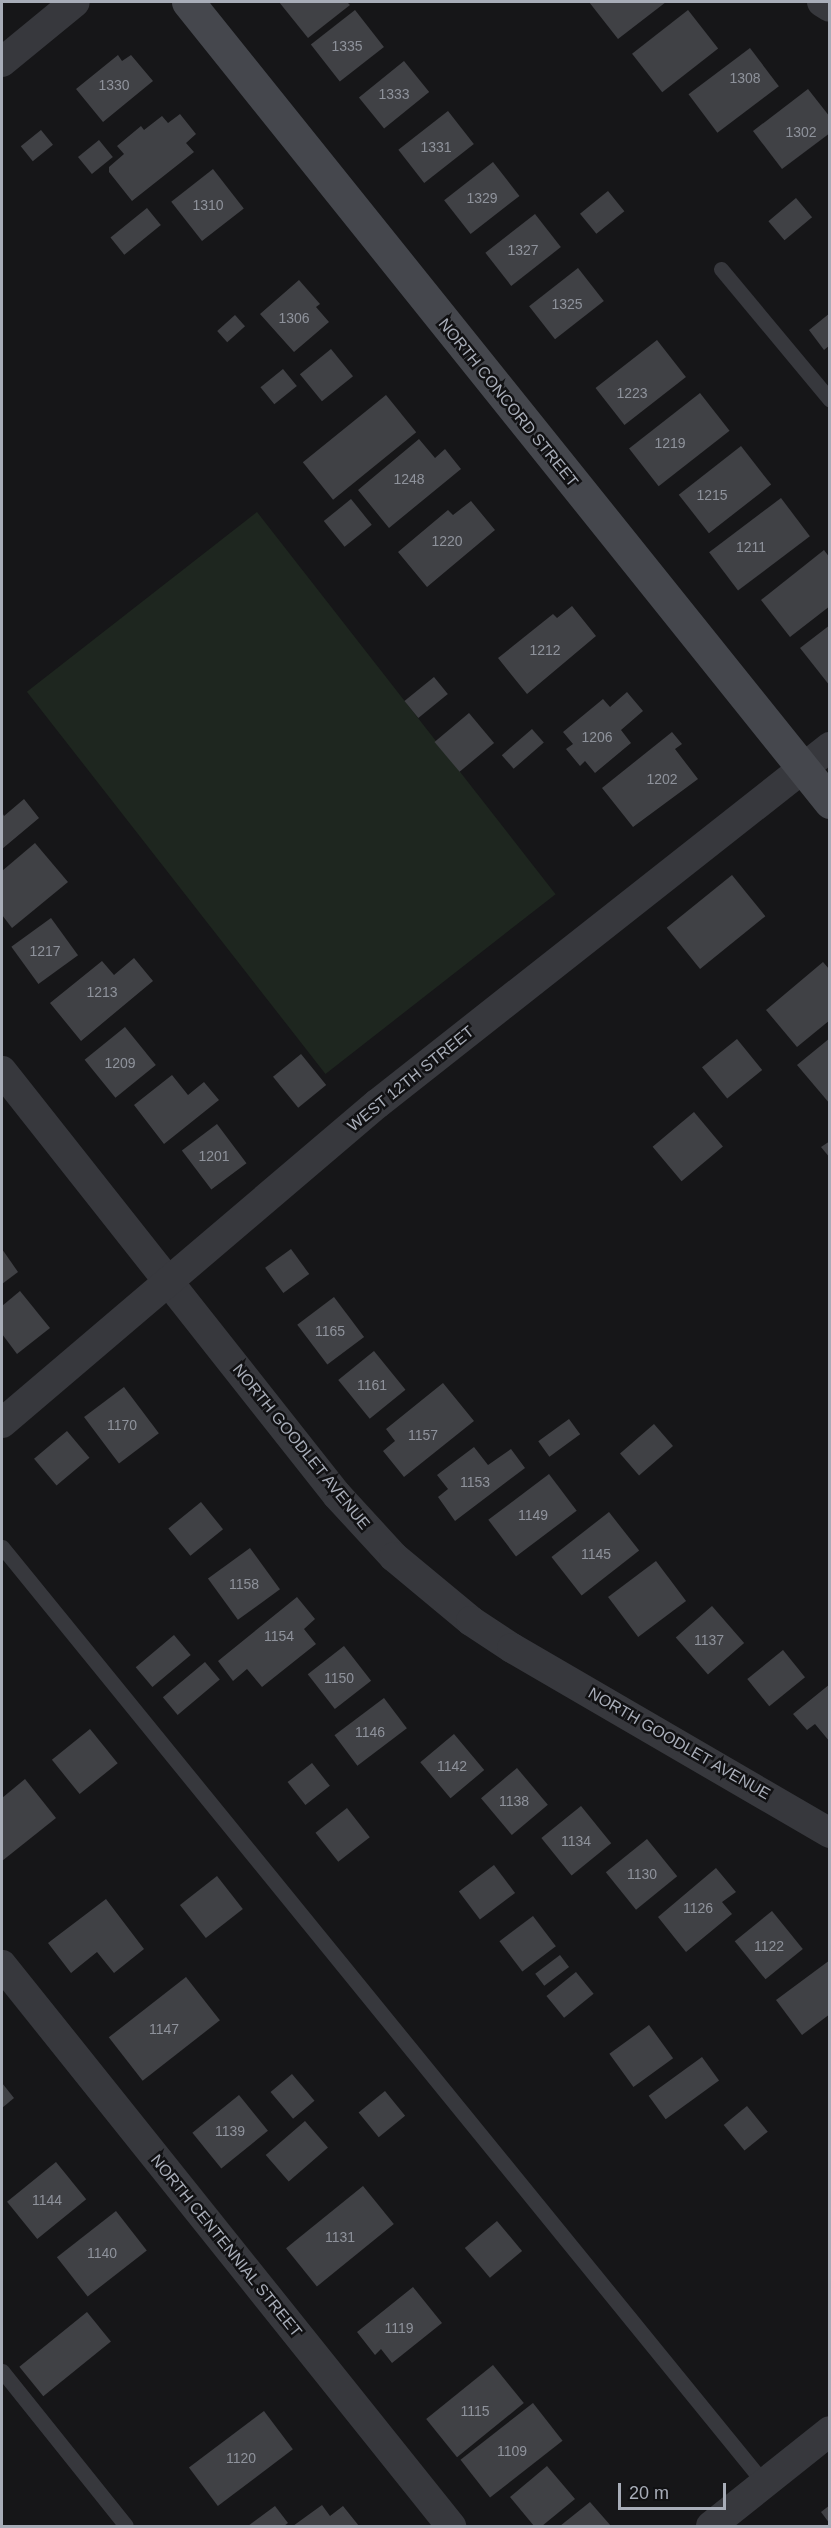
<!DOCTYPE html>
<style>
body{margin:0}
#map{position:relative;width:831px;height:2528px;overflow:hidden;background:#161618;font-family:Helvetica,sans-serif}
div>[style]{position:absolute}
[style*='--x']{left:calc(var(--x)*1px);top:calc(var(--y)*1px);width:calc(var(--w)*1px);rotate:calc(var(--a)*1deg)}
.green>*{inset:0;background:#1e261f;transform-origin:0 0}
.building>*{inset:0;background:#404145;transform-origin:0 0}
.service>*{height:15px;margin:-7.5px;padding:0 7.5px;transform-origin:7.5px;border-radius:7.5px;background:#37383d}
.minor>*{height:30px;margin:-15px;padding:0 15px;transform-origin:15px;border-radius:15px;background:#37383d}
.secondary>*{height:33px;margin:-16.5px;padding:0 16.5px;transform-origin:16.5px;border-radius:16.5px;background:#45474d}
span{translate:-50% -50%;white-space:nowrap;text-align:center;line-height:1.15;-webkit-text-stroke:5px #111113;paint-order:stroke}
.number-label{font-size:14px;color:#8e929b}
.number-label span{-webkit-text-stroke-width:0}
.street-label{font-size:16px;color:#a8adb8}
.frame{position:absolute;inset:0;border:3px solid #a8adb8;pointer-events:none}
.scale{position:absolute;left:618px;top:2483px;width:108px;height:27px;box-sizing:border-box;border:3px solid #a8adb8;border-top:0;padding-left:8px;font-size:18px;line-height:21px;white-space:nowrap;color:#a8adb8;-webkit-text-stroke:4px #111113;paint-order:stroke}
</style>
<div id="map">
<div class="green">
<i style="left:257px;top:512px;width:485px;height:292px;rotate:52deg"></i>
</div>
<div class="building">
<i style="clip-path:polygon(279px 2px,347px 2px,350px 5px,308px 38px)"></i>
<i style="clip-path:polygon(589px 2px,666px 2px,618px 39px)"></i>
<i style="left:355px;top:10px;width:47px;height:56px;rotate:52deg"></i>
<i style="left:688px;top:10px;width:49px;height:71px;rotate:52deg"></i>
<i style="left:750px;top:48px;width:48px;height:77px;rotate:53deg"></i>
<i style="clip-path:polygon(118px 55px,122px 61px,131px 55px,153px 81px,103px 122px,76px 89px)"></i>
<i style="left:404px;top:61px;width:40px;height:58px;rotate:51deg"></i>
<i style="clip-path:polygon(808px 89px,830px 117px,830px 133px,782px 169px,753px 131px)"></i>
<i style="left:448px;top:111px;width:42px;height:63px;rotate:52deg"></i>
<i style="clip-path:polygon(180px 114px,196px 134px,186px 143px,194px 152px,132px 201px,109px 172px,109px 167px,124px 154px,117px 146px,141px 126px,144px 130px,162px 116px,168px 123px)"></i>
<i style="left:41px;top:130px;width:19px;height:26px;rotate:51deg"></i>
<i style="left:99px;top:140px;width:22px;height:27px;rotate:51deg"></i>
<i style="left:493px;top:162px;width:43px;height:62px;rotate:52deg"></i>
<i style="left:213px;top:169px;width:50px;height:53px;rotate:52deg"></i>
<i style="left:608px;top:191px;width:26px;height:36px;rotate:51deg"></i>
<i style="left:796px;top:198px;width:25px;height:36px;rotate:50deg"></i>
<i style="left:147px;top:208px;width:22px;height:47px;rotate:51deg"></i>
<i style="left:535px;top:214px;width:42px;height:63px;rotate:52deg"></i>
<i style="left:578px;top:268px;width:42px;height:62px;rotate:52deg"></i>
<i style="clip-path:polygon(299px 280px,320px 304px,316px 307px,329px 322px,294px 352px,260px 314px)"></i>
<i style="clip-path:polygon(830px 313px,830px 345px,824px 350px,809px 330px)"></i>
<i style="left:235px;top:315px;width:15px;height:24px;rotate:48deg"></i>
<i style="left:657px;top:340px;width:47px;height:78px;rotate:52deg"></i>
<i style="left:331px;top:349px;width:35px;height:40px;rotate:51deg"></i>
<i style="left:283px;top:369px;width:22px;height:29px;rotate:51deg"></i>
<i style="left:700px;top:393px;width:48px;height:90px;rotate:52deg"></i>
<i style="left:386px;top:395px;width:48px;height:107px;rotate:51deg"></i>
<i style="clip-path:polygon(419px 439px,435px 458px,445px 449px,461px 469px,389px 528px,358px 490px)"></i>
<i style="left:741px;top:446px;width:49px;height:79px;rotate:52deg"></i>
<i style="left:781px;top:498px;width:48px;height:90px;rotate:53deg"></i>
<i style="left:351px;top:499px;width:33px;height:35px;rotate:51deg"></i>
<i style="clip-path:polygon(471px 501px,495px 530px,427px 587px,398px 552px,448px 510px,453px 515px)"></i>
<i style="clip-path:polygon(824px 550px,830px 558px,830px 606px,790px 637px,761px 600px)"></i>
<i style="clip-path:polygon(572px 606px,596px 636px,527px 694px,498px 658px,553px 614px,557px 618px)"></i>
<i style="clip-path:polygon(830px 625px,830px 686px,800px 648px)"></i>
<i style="left:434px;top:677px;width:22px;height:38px;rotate:51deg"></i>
<i style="clip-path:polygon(627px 692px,643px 711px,621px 730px,631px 743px,595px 773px,585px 761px,580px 766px,566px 749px,573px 744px,563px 732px,603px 699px,610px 707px)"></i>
<i style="left:469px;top:713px;width:39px;height:45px;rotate:50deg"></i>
<i style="left:532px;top:729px;width:18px;height:40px;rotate:49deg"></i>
<i style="clip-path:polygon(672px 732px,682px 744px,675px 749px,698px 779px,633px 827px,602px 788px)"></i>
<i style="clip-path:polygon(24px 799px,39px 818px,2px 849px,2px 812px,4px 816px)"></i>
<i style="clip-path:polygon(35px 843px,68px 882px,12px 928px,2px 915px,2px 871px)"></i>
<i style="left:732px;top:875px;width:53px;height:84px;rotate:51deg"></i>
<i style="left:51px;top:918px;width:46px;height:49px;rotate:54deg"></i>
<i style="clip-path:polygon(134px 958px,153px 981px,81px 1041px,50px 1003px,102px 961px,114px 975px)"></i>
<i style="clip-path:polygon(823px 962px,830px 970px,830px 1020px,797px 1047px,766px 1010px)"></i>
<i style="left:125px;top:1027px;width:49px;height:52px;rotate:51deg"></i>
<i style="clip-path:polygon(830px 1038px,830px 1104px,797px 1065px)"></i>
<i style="left:737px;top:1039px;width:40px;height:45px;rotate:51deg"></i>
<i style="left:301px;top:1054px;width:40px;height:36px;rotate:51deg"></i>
<i style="clip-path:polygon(172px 1075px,188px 1095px,204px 1082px,219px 1100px,164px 1144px,134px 1105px)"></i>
<i style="left:694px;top:1112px;width:45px;height:54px;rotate:50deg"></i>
<i style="left:217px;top:1124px;width:49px;height:44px;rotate:53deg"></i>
<i style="clip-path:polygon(830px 1141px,830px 1158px,821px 1147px)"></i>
<i style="clip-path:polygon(2px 1249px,18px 1272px,2px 1284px)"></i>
<i style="left:291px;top:1249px;width:31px;height:32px;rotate:54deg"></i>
<i style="clip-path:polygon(20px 1291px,50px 1328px,17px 1354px,2px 1334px,2px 1306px)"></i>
<i style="left:334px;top:1297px;width:50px;height:46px;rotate:53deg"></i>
<i style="left:374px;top:1351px;width:50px;height:46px;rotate:51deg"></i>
<i style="clip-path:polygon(443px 1383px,474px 1421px,404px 1477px,383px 1451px,395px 1441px,386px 1429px)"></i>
<i style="left:124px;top:1387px;width:58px;height:50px;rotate:53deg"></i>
<i style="left:569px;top:1419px;width:19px;height:38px;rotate:54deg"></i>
<i style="left:654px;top:1424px;width:29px;height:45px;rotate:49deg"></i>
<i style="left:67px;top:1431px;width:35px;height:43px;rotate:50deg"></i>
<i style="clip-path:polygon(474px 1447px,488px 1465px,511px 1449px,525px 1468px,455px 1521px,438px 1497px,448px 1489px,437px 1475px)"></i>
<i style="left:549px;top:1474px;width:46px;height:76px;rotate:53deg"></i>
<i style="left:201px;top:1502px;width:35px;height:42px;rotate:51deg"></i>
<i style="left:609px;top:1512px;width:49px;height:73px;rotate:52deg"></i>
<i style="left:250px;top:1548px;width:51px;height:52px;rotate:54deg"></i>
<i style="left:656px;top:1561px;width:50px;height:60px;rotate:53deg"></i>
<i style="clip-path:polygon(297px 1597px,315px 1619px,304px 1629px,316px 1644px,262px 1687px,247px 1669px,233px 1681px,218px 1661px)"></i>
<i style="left:712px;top:1606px;width:49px;height:48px;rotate:49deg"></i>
<i style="left:174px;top:1635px;width:26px;height:50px;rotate:50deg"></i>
<i style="left:344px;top:1646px;width:44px;height:46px;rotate:52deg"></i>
<i style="left:783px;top:1650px;width:35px;height:46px;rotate:51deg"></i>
<i style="left:205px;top:1662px;width:23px;height:55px;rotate:50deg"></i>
<i style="clip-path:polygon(830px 1684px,830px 1742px,815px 1724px,807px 1730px,793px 1714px)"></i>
<i style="left:384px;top:1698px;width:38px;height:62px;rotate:53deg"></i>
<i style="left:90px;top:1729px;width:44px;height:49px;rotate:51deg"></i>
<i style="left:454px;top:1734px;width:47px;height:44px;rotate:50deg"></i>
<i style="left:312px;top:1763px;width:29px;height:31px;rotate:52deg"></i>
<i style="left:517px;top:1768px;width:48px;height:47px;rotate:50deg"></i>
<i style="clip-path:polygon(25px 1779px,56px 1818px,2px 1861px,2px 1798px)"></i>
<i style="left:581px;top:1806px;width:48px;height:51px;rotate:51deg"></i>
<i style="left:347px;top:1808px;width:37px;height:40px;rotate:52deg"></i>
<i style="left:647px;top:1839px;width:48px;height:53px;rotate:51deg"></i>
<i style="left:494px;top:1865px;width:35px;height:44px;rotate:53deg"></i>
<i style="clip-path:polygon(716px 1868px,736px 1892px,722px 1902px,732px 1914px,686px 1952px,658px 1917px)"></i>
<i style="left:217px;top:1876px;width:42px;height:47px;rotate:52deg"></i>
<i style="clip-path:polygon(106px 1899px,144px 1949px,114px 1973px,97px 1952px,71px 1973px,48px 1943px)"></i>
<i style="left:772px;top:1911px;width:49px;height:48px;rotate:51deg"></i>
<i style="left:533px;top:1916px;width:38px;height:42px;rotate:53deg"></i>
<i style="left:560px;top:1955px;width:15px;height:31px;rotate:53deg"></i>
<i style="clip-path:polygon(830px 1960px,830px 2014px,802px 2035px,776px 2000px)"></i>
<i style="left:576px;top:1972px;width:28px;height:38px;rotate:51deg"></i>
<i style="left:186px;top:1977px;width:55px;height:98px;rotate:52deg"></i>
<i style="left:649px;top:2025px;width:41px;height:49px;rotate:54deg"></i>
<i style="left:702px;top:2057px;width:29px;height:66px;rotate:54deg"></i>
<i style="left:292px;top:2074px;width:35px;height:28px;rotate:50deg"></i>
<i style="clip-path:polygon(2px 2083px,14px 2098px,2px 2108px)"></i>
<i style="left:385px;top:2091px;width:32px;height:34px;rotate:51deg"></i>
<i style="left:239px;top:2095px;width:46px;height:60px;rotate:51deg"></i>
<i style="left:747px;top:2106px;width:33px;height:30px;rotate:51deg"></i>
<i style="left:305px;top:2121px;width:35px;height:52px;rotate:49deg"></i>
<i style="left:56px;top:2162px;width:48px;height:63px;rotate:51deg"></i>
<i style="left:363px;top:2186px;width:49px;height:99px;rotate:51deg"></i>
<i style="left:116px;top:2211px;width:50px;height:75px;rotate:52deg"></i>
<i style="left:497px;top:2221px;width:39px;height:42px;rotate:50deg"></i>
<i style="clip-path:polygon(413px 2287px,442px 2323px,392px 2363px,381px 2349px,375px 2355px,357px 2332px)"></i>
<i style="left:87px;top:2312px;width:38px;height:87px;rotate:51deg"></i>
<i style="left:493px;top:2365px;width:49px;height:86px;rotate:51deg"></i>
<i style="left:533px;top:2403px;width:48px;height:92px;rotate:52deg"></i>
<i style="left:264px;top:2411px;width:48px;height:94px;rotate:53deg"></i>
<i style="clip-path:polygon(547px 2466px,575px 2499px,542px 2526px,534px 2526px,510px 2497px)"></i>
<i style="clip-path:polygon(590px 2502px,611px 2526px,560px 2526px)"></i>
<i style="clip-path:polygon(322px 2505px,330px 2516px,343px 2506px,359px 2526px,293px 2526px)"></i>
<i style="clip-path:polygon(830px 2505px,830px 2524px,821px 2512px)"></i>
<i style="clip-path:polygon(275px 2506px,288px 2523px,284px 2526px,248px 2526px)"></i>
</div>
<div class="service">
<i style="--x:721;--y:269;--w:170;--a:50.2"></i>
<i style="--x:2;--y:1547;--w:1207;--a:50.85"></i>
<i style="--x:2;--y:2371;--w:198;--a:51.3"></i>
</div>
<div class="minor">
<i style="--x:822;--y:2;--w:9;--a:32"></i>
<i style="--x:2;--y:62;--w:94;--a:-39.4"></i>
<i style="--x:2;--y:1071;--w:540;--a:51.69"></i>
<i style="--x:337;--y:1495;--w:84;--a:47.4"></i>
<i style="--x:394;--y:1557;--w:100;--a:39.7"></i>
<i style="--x:471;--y:1621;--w:49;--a:33.4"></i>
<i style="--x:512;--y:1648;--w:368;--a:30.2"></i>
<i style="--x:2;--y:1423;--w:492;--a:-40.4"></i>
<i style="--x:377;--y:1104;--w:577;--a:-38.24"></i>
<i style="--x:2;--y:1965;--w:719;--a:51.33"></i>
<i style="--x:711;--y:2526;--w:152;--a:-38.6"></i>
</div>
<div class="secondary">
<i style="--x:188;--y:2;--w:1026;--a:51.25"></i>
</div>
<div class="number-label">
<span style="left:347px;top:46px">1335</span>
<span style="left:745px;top:78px">1308</span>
<span style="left:114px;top:85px">1330</span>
<span style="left:394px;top:94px">1333</span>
<span style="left:801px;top:132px">1302</span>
<span style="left:436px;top:147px">1331</span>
<span style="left:482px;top:198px">1329</span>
<span style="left:208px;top:205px">1310</span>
<span style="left:523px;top:250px">1327</span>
<span style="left:567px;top:304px">1325</span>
<span style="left:294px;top:318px">1306</span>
<span style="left:632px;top:393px">1223</span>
<span style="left:670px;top:443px">1219</span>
<span style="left:409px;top:479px">1248</span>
<span style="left:712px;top:495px">1215</span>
<span style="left:447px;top:541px">1220</span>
<span style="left:751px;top:547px">1211</span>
<span style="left:545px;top:650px">1212</span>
<span style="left:597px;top:737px">1206</span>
<span style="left:662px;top:779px">1202</span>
<span style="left:45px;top:951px">1217</span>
<span style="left:102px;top:992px">1213</span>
<span style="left:120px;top:1063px">1209</span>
<span style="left:214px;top:1156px">1201</span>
<span style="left:330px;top:1331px">1165</span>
<span style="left:372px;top:1385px">1161</span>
<span style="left:122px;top:1425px">1170</span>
<span style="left:423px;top:1435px">1157</span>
<span style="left:475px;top:1482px">1153</span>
<span style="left:533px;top:1515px">1149</span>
<span style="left:596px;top:1554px">1145</span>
<span style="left:244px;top:1584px">1158</span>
<span style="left:279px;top:1636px">1154</span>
<span style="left:709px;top:1640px">1137</span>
<span style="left:339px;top:1678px">1150</span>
<span style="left:370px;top:1732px">1146</span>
<span style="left:452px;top:1766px">1142</span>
<span style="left:514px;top:1801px">1138</span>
<span style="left:576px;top:1841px">1134</span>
<span style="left:642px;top:1874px">1130</span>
<span style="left:698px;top:1908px">1126</span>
<span style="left:769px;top:1946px">1122</span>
<span style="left:164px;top:2029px">1147</span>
<span style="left:230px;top:2131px">1139</span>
<span style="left:47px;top:2200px">1144</span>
<span style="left:340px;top:2237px">1131</span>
<span style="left:102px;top:2253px">1140</span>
<span style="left:399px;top:2328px">1119</span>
<span style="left:475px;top:2411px">1115</span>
<span style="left:512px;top:2451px">1109</span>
<span style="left:241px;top:2458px">1120</span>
</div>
<div class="street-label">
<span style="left:508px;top:403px;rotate:51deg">NORTH CONCORD STREET</span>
<span style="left:411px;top:1079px;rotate:-39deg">WEST 12TH STREET</span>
<span style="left:301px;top:1447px;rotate:51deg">NORTH GOODLET AVENUE</span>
<span style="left:679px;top:1744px;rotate:30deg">NORTH GOODLET AVENUE</span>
<span style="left:226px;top:2246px;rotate:51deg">NORTH CENTENNIAL STREET</span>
</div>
<div class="frame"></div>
<div class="scale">20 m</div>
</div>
